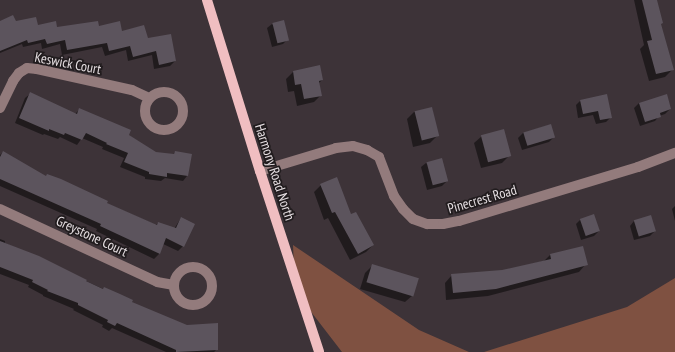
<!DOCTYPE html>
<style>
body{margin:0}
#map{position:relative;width:675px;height:352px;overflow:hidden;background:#3d3338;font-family:"PT Sans Narrow",sans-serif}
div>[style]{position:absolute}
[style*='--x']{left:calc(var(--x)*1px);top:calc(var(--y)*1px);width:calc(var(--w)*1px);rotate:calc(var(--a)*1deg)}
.forest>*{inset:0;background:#7f5141}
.shadow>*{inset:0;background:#0007}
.building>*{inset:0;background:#5c545d;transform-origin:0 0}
.minor>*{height:10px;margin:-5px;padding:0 5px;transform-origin:5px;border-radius:5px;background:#937b7c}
.minor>.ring{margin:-5px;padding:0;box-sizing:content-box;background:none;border:10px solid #937b7c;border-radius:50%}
.major>*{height:10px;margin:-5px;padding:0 5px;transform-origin:5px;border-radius:5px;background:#f0bec1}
span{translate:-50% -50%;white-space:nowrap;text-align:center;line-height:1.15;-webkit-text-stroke:3.5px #211c1e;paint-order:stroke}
.street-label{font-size:14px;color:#e6dfe2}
</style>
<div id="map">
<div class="forest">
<i style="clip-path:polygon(293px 245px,419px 330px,469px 352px,342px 352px,295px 291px)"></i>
<i style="clip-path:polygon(675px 278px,675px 352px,484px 352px,627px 307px)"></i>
</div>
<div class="shadow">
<i style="clip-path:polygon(634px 0,656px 0,660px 24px,673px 69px,665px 77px,649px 81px,640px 49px,644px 45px)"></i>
<i style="clip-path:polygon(0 22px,56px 28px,98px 28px,122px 32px,147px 40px,175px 61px,170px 66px,154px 69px,152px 55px,128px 61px,126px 50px,105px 56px,102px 47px,62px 55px,60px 44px,42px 49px,41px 43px,23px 47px,22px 44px,0 53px)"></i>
<i style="clip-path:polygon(272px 24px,288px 39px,283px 44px,272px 47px,267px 28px)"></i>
<i style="clip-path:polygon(293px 72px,322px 80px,319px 83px,321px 95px,314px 102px,297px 106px,294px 91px,288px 92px,286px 79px)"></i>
<i style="clip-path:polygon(30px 94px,75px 114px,79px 110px,128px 135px,155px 153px,173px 155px,175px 152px,187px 176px,183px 181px,165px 178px,161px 181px,145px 179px,145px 177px,120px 167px,124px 158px,102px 149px,103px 147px,82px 138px,77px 145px,60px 137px,58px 139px,44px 134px,43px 135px,15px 123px,25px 98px)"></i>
<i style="clip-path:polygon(580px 101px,611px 117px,606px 122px,596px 124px,593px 115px,578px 118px,576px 105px)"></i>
<i style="clip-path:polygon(639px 103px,670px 109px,665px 114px,659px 116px,655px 121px,640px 126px,634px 108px)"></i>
<i style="clip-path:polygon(432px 108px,437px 136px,430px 143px,413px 147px,407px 119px,414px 112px)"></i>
<i style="clip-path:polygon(550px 125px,554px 137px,549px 142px,522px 150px,518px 138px,523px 133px)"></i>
<i style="clip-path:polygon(482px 136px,510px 155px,502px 163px,481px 168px,474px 143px)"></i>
<i style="clip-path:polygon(3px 152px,46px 177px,156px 225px,158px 223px,174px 229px,181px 218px,183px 246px,178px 251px,163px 244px,159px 254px,154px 259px,96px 231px,97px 229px,0 186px,0 155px)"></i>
<i style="clip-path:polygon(426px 163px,447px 181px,442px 186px,427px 190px,421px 167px)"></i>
<i style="clip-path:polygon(321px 185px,351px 216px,373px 245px,366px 252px,350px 260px,328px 218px,324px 220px,314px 192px)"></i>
<i style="clip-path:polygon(675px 206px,675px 221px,672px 209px)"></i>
<i style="clip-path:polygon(581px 219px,599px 231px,594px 236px,581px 240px,576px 224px)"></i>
<i style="clip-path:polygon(634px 221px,655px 231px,650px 236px,634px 240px,630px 226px)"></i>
<i style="clip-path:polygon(0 239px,5px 241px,5px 243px,131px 302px,217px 349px,214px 352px,166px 352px,112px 328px,109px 331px,102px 327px,103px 325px,73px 310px,74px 309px,43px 296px,43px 295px,28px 287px,29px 285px,0 274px)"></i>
<i style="clip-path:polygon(550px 255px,586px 264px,579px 272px,488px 296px,446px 300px,445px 283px,452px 275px,503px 271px,544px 261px)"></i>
<i style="clip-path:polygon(373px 265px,413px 295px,405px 302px,360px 289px,365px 273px)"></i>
</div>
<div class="building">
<i style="clip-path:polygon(642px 0,657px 0,663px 23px,661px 24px,674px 70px,656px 74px,647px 41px,652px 40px)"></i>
<i style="clip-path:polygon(13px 15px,16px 21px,36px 17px,38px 25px,56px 21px,57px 27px,98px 21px,99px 26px,120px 21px,122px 31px,144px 25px,148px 38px,171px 34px,176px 61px,159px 65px,156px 51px,133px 57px,130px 46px,109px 51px,107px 43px,67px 50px,65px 40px,47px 44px,45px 39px,28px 43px,27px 40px,0 51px,0 21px)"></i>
<i style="left:284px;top:20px;width:21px;height:12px;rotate:76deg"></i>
<i style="clip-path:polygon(320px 65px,323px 80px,319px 81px,322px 96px,304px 99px,301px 84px,295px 85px,293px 71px)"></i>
<i style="clip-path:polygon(30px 92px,77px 114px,79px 108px,131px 130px,129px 135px,156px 152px,174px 154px,175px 151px,192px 154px,188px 176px,167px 173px,167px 177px,149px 174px,149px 172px,124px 162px,128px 153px,106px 144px,107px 143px,86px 133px,82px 140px,65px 133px,64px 135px,49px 129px,49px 131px,19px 118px)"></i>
<i style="clip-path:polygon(607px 94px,612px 118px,600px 120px,598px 111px,583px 114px,580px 100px)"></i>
<i style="clip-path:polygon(667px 94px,671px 109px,660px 113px,661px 117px,645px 122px,639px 103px)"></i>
<i style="left:432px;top:107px;width:30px;height:18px;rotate:76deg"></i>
<i style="left:551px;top:124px;width:14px;height:29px;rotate:73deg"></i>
<i style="left:504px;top:129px;width:28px;height:24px;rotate:75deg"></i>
<i style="clip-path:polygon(3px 151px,46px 176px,47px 174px,61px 179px,108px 201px,107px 203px,157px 225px,158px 222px,176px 228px,181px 217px,195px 224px,184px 247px,166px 238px,160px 254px,100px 226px,101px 224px,0 179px,0 157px)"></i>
<i style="left:442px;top:158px;width:24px;height:16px;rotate:75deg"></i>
<i style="clip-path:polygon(337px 177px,351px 214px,356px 212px,374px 245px,358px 254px,335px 212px,332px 213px,320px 184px)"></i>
<i style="left:594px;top:214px;width:18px;height:15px;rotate:71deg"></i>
<i style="left:651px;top:215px;width:17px;height:18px;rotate:73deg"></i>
<i style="clip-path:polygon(0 241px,39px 256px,87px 280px,86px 281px,103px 289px,104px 287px,120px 294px,133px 300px,132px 302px,187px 325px,218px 323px,218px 350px,176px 352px,176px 350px,117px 323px,115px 326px,107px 322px,108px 320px,78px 305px,78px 303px,47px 291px,48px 290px,32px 282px,33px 280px,0 267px)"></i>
<i style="clip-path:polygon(583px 246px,588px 265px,496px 289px,453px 293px,451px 274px,502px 270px,551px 259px,550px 254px)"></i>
<i style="left:372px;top:264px;width:49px;height:19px;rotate:17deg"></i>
</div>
<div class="minor">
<i class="ring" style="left:145px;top:92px;width:28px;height:28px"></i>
<i style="--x:0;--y:108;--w:30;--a:-64"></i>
<i style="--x:13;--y:81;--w:10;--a:-53"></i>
<i style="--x:19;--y:73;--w:9;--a:-32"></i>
<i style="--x:27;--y:68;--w:10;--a:6"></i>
<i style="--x:37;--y:69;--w:97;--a:12.5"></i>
<i style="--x:132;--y:90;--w:19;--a:25"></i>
<i style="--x:260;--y:171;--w:79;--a:-16.8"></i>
<i style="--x:336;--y:148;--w:17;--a:-7"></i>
<i style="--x:353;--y:146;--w:15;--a:16"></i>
<i style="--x:367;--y:150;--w:14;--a:30"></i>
<i style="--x:379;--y:157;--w:42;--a:69"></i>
<i style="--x:394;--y:196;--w:16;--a:55"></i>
<i style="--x:403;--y:209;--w:14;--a:45"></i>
<i style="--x:413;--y:219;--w:15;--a:20"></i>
<i style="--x:427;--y:224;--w:16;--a:0"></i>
<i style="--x:443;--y:224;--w:16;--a:-11"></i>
<i style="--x:459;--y:221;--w:187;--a:-16.8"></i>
<i style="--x:638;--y:167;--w:40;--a:-21"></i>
<i style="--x:0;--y:209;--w:173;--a:24.9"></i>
<i style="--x:157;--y:282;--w:17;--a:10"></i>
<i class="ring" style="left:174px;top:267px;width:28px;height:28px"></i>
</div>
<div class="major">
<i style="--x:207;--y:0;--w:179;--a:72.8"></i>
<i style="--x:260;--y:171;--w:190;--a:71.9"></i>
</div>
<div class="street-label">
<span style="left:68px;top:63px;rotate:11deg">Keswick Court</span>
<span style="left:275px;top:172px;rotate:72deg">Harmony Road North</span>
<span style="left:482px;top:199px;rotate:-16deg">Pinecrest Road</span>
<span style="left:92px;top:236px;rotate:25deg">Greystone Court</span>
</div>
</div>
